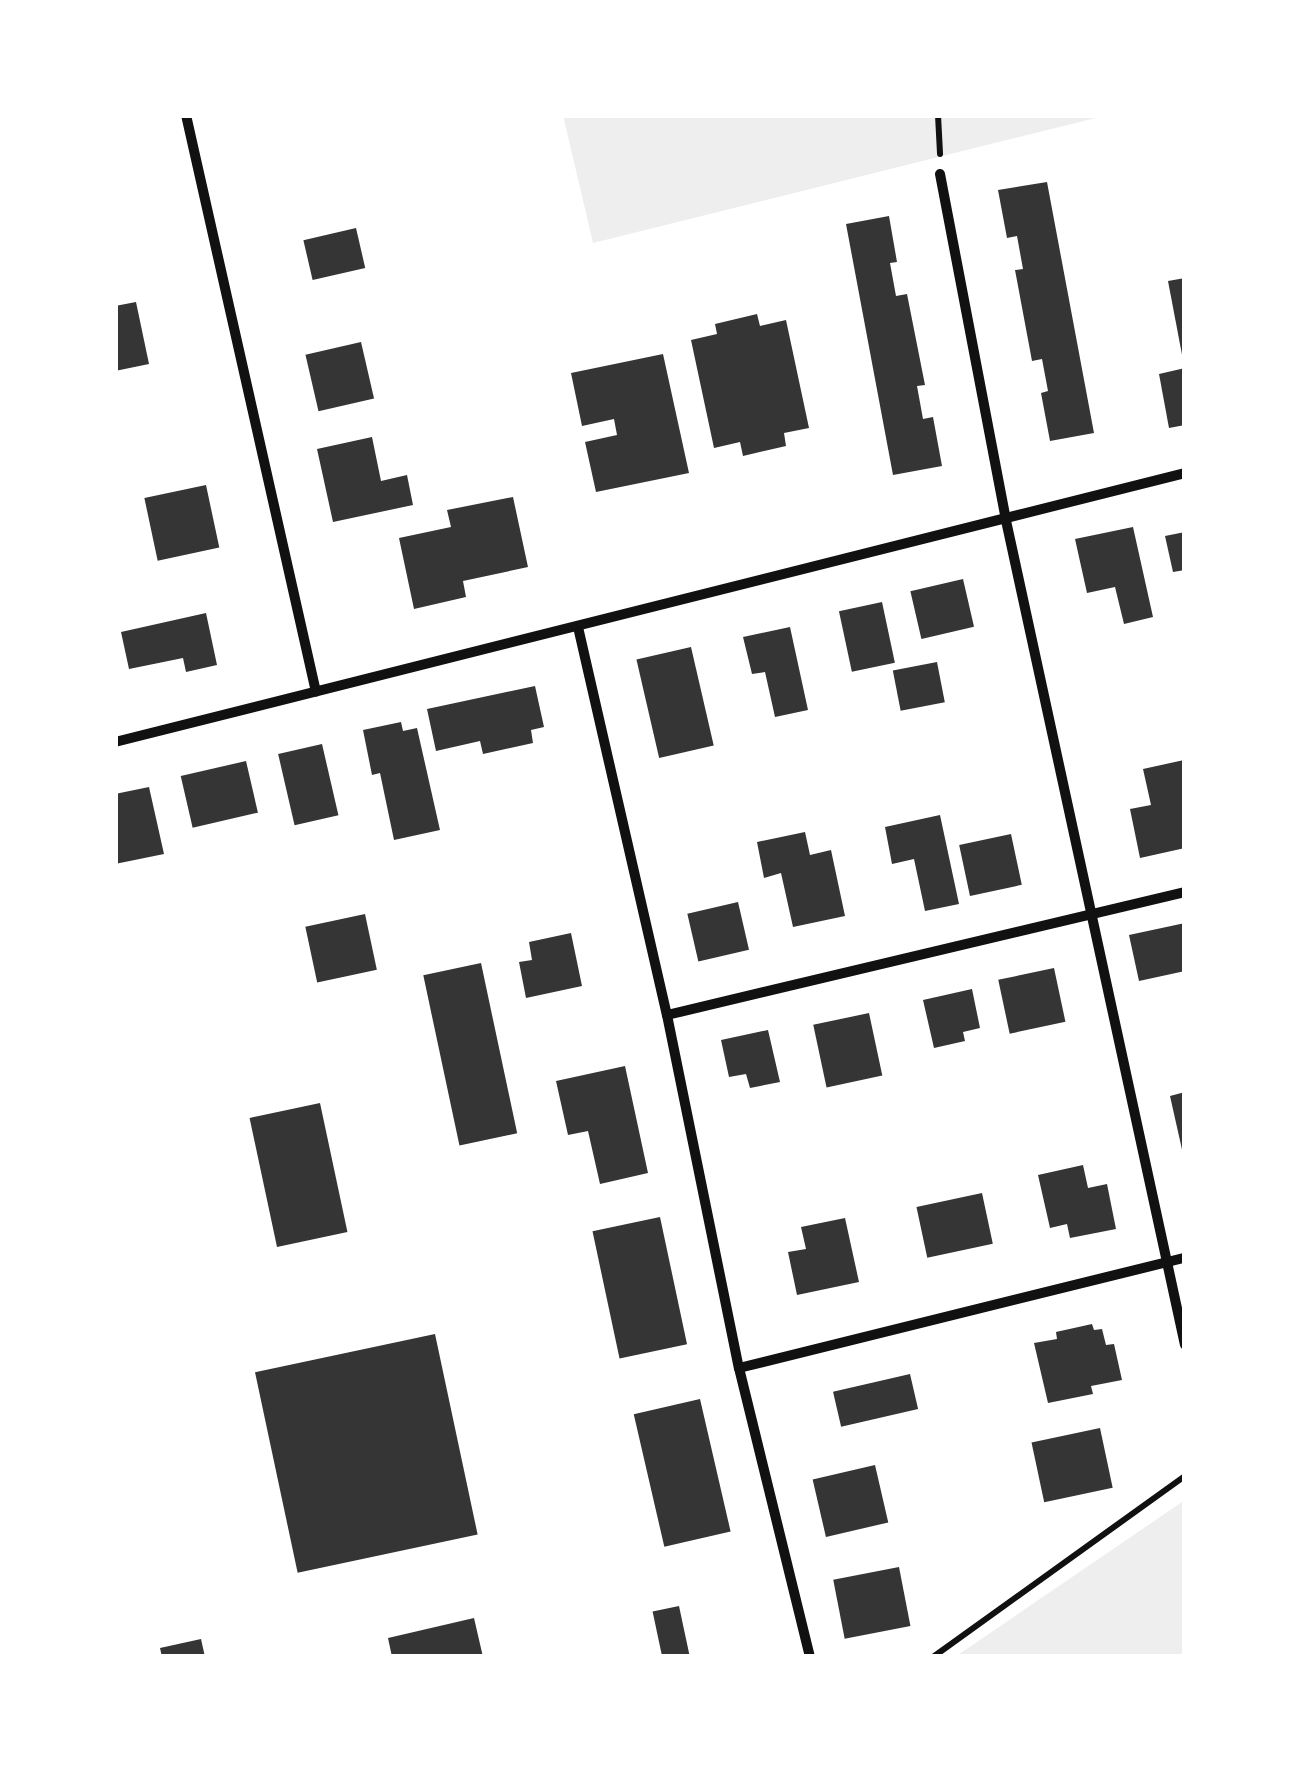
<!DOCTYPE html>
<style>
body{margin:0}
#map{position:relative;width:1300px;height:1772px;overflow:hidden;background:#fff;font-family:"Space Grotesk",sans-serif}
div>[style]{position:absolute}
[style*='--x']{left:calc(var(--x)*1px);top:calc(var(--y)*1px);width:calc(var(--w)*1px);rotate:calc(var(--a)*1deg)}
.green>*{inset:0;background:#eee}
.building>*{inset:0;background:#353535;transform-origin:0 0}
.path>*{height:6px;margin:-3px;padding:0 3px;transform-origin:3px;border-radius:3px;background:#111}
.minor>*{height:10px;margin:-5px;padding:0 5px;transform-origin:5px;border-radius:5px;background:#111}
span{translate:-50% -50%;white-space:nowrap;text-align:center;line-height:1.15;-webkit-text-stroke:9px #fff;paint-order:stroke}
.frame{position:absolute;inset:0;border:118px solid #fff;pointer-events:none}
</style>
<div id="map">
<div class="green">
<i style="clip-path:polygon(563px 115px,1108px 115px,593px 243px)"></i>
<i style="clip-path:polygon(1185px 1500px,1185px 1657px,955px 1657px)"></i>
</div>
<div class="building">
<i style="clip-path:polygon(1047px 182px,1094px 433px,1050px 441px,1041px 393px,1048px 391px,1042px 359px,1032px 361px,1015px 270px,1023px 269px,1017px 236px,1007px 238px,998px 190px)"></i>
<i style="clip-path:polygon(889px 216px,897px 262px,890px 263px,896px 296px,907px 294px,925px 385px,917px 386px,923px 419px,933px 417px,942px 466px,893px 475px,846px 224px)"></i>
<i style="left:356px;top:228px;width:41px;height:54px;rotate:77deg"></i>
<i style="clip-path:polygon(1185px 278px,1185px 360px,1183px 360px,1168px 281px)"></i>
<i style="clip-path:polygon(136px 302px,149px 364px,115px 371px,115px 306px)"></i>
<i style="clip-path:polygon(757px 314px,760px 326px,786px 320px,809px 428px,784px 433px,786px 446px,743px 456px,740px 442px,714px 448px,691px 340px,717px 334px,715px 324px)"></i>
<i style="left:361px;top:342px;width:58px;height:57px;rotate:77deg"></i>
<i style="clip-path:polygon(663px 354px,689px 473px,596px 492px,585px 442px,617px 435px,614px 419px,582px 426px,571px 373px)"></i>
<i style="clip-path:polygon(1185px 368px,1185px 425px,1169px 428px,1159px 374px)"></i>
<i style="clip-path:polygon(372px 437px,381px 481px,407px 475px,413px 505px,333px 522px,317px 449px)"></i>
<i style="left:206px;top:485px;width:64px;height:63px;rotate:78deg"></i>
<i style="clip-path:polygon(513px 497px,528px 567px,463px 581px,466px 597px,414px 609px,399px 538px,451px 527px,447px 510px)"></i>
<i style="clip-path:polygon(1133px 527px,1153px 617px,1124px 624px,1115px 587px,1087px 593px,1075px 539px)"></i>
<i style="clip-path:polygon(1185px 532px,1185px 570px,1173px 572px,1165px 536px)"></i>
<i style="left:963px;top:579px;width:49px;height:54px;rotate:77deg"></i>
<i style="left:882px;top:602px;width:62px;height:44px;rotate:78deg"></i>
<i style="clip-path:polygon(206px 613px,217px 665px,186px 672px,183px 658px,129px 669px,121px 632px)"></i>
<i style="clip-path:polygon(790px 627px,808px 710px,775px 717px,765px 672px,752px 674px,743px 637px)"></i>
<i style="left:691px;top:647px;width:101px;height:56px;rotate:77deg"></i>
<i style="left:937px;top:662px;width:41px;height:45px;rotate:79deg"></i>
<i style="clip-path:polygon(535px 686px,544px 727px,531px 730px,533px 743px,483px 754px,480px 741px,436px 751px,427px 709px)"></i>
<i style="clip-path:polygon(401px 722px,403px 731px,417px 728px,440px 830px,394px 840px,380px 773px,372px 775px,363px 730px)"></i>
<i style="left:322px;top:744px;width:73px;height:45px;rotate:77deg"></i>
<i style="clip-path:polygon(1184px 760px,1185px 848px,1140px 858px,1130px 809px,1151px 805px,1143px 769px)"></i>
<i style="left:246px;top:761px;width:53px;height:67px;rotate:77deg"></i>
<i style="clip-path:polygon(149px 787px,164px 854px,115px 864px,115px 794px)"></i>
<i style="clip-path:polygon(940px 815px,959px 904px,925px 911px,914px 859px,892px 864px,885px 827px)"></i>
<i style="clip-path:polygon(805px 832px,810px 855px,831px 850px,845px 916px,793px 927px,781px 873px,764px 878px,757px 842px)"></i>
<i style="left:1011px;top:834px;width:52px;height:53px;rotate:78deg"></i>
<i style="left:738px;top:902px;width:49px;height:52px;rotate:77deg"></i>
<i style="left:365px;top:914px;width:57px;height:61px;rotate:78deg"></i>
<i style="clip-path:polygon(1185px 923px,1185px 971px,1139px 981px,1129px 935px)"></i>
<i style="clip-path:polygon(571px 933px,582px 986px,526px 998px,519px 962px,532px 960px,529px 942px)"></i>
<i style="left:481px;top:963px;width:174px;height:59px;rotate:78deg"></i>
<i style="left:1054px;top:968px;width:55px;height:57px;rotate:78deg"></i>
<i style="clip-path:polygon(972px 989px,980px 1028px,963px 1032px,965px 1041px,934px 1048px,923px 1000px)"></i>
<i style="left:869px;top:1013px;width:64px;height:57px;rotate:78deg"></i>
<i style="clip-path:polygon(768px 1030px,780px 1082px,750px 1088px,746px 1074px,729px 1077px,721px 1040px)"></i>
<i style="clip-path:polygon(625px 1066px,648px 1173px,600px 1184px,588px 1131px,568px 1135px,556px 1081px)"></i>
<i style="clip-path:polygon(1185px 1092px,1185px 1154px,1183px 1154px,1170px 1096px)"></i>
<i style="left:320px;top:1103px;width:132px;height:72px;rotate:78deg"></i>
<i style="clip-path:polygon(1083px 1165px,1088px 1188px,1107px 1184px,1116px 1229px,1070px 1238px,1067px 1224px,1050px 1228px,1038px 1175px)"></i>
<i style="left:982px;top:1193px;width:52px;height:67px;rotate:78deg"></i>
<i style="left:660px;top:1217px;width:130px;height:69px;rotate:78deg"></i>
<i style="clip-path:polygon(845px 1218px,859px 1282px,797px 1295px,788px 1252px,806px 1249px,801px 1227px)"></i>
<i style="clip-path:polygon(1092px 1324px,1094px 1330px,1102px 1329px,1106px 1345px,1114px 1344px,1122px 1380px,1091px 1386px,1093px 1394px,1048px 1403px,1034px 1343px,1057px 1339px,1056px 1332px)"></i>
<i style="left:435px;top:1334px;width:205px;height:184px;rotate:78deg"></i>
<i style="left:910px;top:1374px;width:36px;height:79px;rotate:77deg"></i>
<i style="left:700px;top:1399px;width:136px;height:68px;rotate:77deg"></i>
<i style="left:1100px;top:1428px;width:61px;height:70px;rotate:78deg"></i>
<i style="left:875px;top:1465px;width:59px;height:64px;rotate:77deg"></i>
<i style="left:899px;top:1567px;width:60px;height:67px;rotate:79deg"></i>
<i style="left:679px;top:1606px;width:52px;height:27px;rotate:78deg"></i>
<i style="clip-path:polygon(474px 1618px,483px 1657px,392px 1657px,388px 1638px)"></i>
<i style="clip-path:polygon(201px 1639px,205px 1657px,162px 1657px,160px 1648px)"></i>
</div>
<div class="path">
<i style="--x:938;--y:115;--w:39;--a:87"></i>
<i style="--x:933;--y:1657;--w:310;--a:-35.7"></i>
</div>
<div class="minor">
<i style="--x:186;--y:115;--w:591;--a:77.3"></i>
<i style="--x:940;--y:174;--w:348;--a:79.2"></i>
<i style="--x:1005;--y:516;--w:848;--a:77.75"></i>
<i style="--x:578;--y:627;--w:398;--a:77.1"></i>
<i style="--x:667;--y:1015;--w:360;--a:78.5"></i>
<i style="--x:739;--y:1368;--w:298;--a:76.2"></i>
<i style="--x:115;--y:742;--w:1103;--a:-14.11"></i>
<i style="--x:667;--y:1015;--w:532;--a:-13.36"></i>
<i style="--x:739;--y:1368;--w:459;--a:-13.9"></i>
</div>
<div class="frame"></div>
</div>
